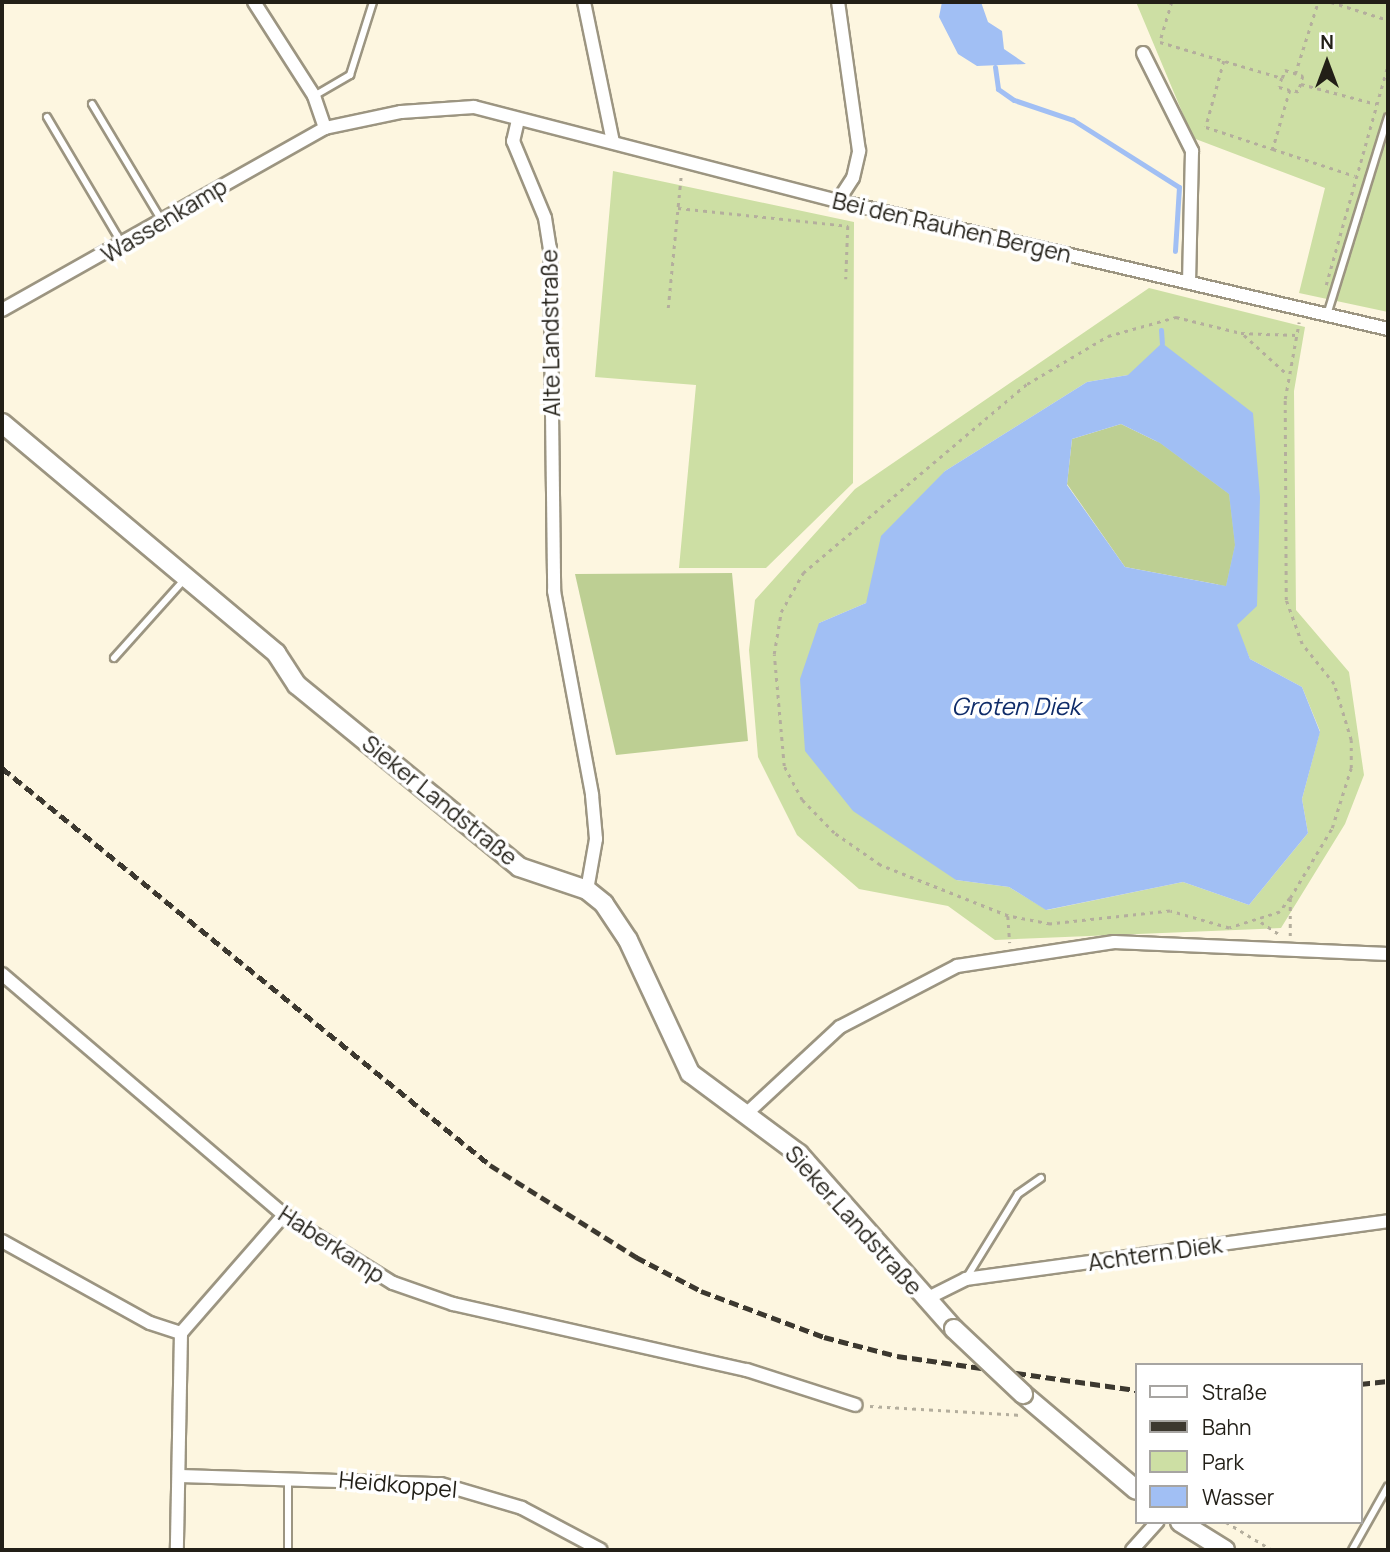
<!DOCTYPE html>
<meta charset="utf-8">
<style>
body{margin:0}
#map{position:relative;width:1390px;height:1552px;overflow:hidden;background:#fdf6e0;font-family:Manrope,sans-serif}
div>[style]{position:absolute}
[style*='--x']{left:calc(var(--x)*1px);top:calc(var(--y)*1px);width:calc(var(--w)*1px);rotate:calc(var(--a)*1deg)}
.green>*{inset:0;background:#cddfa4}
.forest>*{inset:0;background:#bdcf93}
.water>*{inset:0;background:#a1bff4}
.stream>*{height:5px;margin:-2.5px;padding:0 2.5px;transform-origin:2.5px;border-radius:2.5px;background:#a1bff4}
.path>*{height:2.5px;margin-top:-1.25px;transform-origin:0;background:repeating-linear-gradient(90deg,#b4ae9d 0 3.5px,transparent 0 8.5px)}
.roads{filter:drop-shadow(2px 0 #9c9581) drop-shadow(-2px 0 #9c9581) drop-shadow(0 2px #9c9581) drop-shadow(0 -2px #9c9581)}
.lane>*{height:6px;margin:-3px;padding:0 3px;transform-origin:3px;border-radius:3px;background:#fff}
.street>*{height:12px;margin:-6px;padding:0 6px;transform-origin:6px;border-radius:6px;background:#fff}
.secondary>*{height:18px;margin:-9px;padding:0 9px;transform-origin:9px;border-radius:9px;background:#fff}
.rail>*{height:5px;margin-top:-2.5px;transform-origin:0;background:repeating-linear-gradient(90deg,#3c382f 0 10px,transparent 0 15px)}
.bridges{filter:drop-shadow(2px 0 #9c9581) drop-shadow(-2px 0 #9c9581) drop-shadow(0 2px #9c9581) drop-shadow(0 -2px #9c9581)}
.secondary-bridge>*{height:18px;margin:-9px;padding:0 9px;transform-origin:9px;border-radius:9px;background:#fff}
span{translate:-50% -50%;white-space:nowrap;text-align:center;line-height:1.15;-webkit-text-stroke:7px #fff;paint-order:stroke}
.street-label{font-size:23px;color:#221f17}
.water-label{font-size:24px;color:#0f2c69;font-style:italic}
.frame{position:absolute;inset:0;border:4px solid #221f17;pointer-events:none}
.legend{position:absolute;left:1135px;top:1363px;width:228px;height:161px;box-sizing:border-box;background:#fff;border:2px solid #a7a5a2;margin:0;padding:9px 12px;list-style:none;font-size:21px;color:#221f17}
.legend li{display:flex;align-items:center;gap:14px;height:35px}
.legend b{width:35px;border:2px solid #a7a5a2}
.north{position:absolute;left:1292px;top:28px;width:70px;height:70px;-webkit-text-stroke:5px #fff;paint-order:stroke;rotate:0deg;font-size:19px;font-weight:700;line-height:28px;text-align:center;color:#221f17}
.north::after{content:'';display:block;margin:auto;width:24px;height:32px;background:#221f17;clip-path:polygon(50% 0,100% 100%,50% 72%,0 100%)}
</style>
<div id="map">
<div class="green">
<i style="clip-path:polygon(1136px 2px,1388px 2px,1388px 312px,1299px 293px,1325px 188px,1193px 138px)"></i>
<i style="clip-path:polygon(613px 171px,854px 222px,853px 483px,766px 568px,679px 568px,696px 385px,595px 377px)"></i>
<i style="clip-path:polygon(evenodd,1149px 288px,1305px 327px,1294px 391px,1296px 610px,1349px 672px,1364px 775px,1345px 824px,1281px 928px,995px 940px,948px 906px,859px 889px,797px 835px,758px 757px,749px 650px,755px 600px,855px 489px,1149px 288px,1128px 375px,1250px 659px,1302px 687px,1320px 731px,1302px 799px,1308px 833px,1249px 905px,1183px 882px,1047px 910px,1009px 887px,956px 880px,819px 623px,866px 603px,945px 471px,1087px 382px,1128px 375px)"></i>
</div>
<div class="forest">
<i style="clip-path:polygon(1121px 424px,1160px 443px,1229px 494px,1235px 545px,1226px 586px,1125px 567px,1067px 484px,1072px 439px)"></i>
<i style="clip-path:polygon(732px 573px,748px 741px,616px 755px,575px 574px)"></i>
</div>
<div class="water">
<i style="clip-path:polygon(942px 2px,981px 2px,988px 22px,1002px 31px,1004px 49px,1026px 64px,977px 66px,958px 54px,939px 17px)"></i>
<i style="clip-path:polygon(evenodd,1162px 343px,1253px 413px,1260px 497px,1257px 606px,1237px 625px,1250px 659px,1302px 687px,1320px 732px,1302px 799px,1308px 833px,1249px 905px,1183px 882px,1046px 910px,1009px 887px,956px 880px,853px 811px,805px 751px,800px 679px,819px 623px,866px 603px,881px 536px,945px 471px,1087px 382px,1128px 375px,1162px 343px,1121px 424px,1160px 443px,1229px 494px,1235px 545px,1226px 586px,1125px 567px,1067px 485px,1072px 439px,1121px 424px)"></i>
</div>
<div class="stream">
<i style="--x:995;--y:67;--w:22;--a:82"></i>
<i style="--x:998;--y:89;--w:19;--a:35"></i>
<i style="--x:1014;--y:100;--w:62;--a:18.7"></i>
<i style="--x:1073;--y:120;--w:125;--a:32.3"></i>
<i style="--x:1179;--y:187;--w:64;--a:93.6"></i>
<i style="--x:1161;--y:330;--w:13;--a:86"></i>
</div>
<div class="path">
<i style="--x:1172;--y:2;--w:42;--a:106.7"></i>
<i style="--x:1160;--y:42;--w:127;--a:16.4"></i>
<i style="--x:1282;--y:78;--w:9;--a:-69"></i>
<i style="--x:1285;--y:70;--w:19;--a:18"></i>
<i style="--x:1303;--y:76;--w:8;--a:104"></i>
<i style="--x:1301;--y:84;--w:78;--a:14.9"></i>
<i style="--x:1331;--y:2;--w:60;--a:17.5"></i>
<i style="--x:1224;--y:61;--w:68;--a:105.3"></i>
<i style="--x:1206;--y:127;--w:71;--a:18.2"></i>
<i style="--x:1295;--y:74;--w:76;--a:-72.3"></i>
<i style="--x:1282;--y:78;--w:9;--a:108"></i>
<i style="--x:1279;--y:87;--w:11;--a:15"></i>
<i style="--x:1301;--y:84;--w:9;--a:111"></i>
<i style="--x:1298;--y:92;--w:8;--a:-166"></i>
<i style="--x:1290;--y:90;--w:61;--a:106.1"></i>
<i style="--x:1273;--y:149;--w:86;--a:18.2"></i>
<i style="--x:678;--y:208;--w:171;--a:6"></i>
<i style="--x:848;--y:226;--w:53;--a:92.2"></i>
<i style="--x:1326;--y:285;--w:230;--a:-74.3"></i>
<i style="--x:668;--y:308;--w:133;--a:-84.4"></i>
<i style="--x:1244;--y:335;--w:58;--a:42.2"></i>
<i style="--x:1290;--y:898;--w:17;--a:126"></i>
<i style="--x:1280;--y:912;--w:53;--a:162.6"></i>
<i style="--x:1229;--y:928;--w:61;--a:-163.9"></i>
<i style="--x:1170;--y:911;--w:121;--a:173.8"></i>
<i style="--x:1050;--y:924;--w:43;--a:-169.2"></i>
<i style="--x:1008;--y:916;--w:138;--a:-158.3"></i>
<i style="--x:880;--y:865;--w:56;--a:-145.2"></i>
<i style="--x:834;--y:833;--w:46;--a:-134.1"></i>
<i style="--x:802;--y:800;--w:38;--a:-118"></i>
<i style="--x:784;--y:766;--w:112;--a:-95.1"></i>
<i style="--x:774;--y:654;--w:43;--a:-80.5"></i>
<i style="--x:781;--y:612;--w:45;--a:-60.6"></i>
<i style="--x:803;--y:573;--w:293;--a:-40.2"></i>
<i style="--x:1027;--y:384;--w:94;--a:-30.7"></i>
<i style="--x:1108;--y:336;--w:71;--a:-15.6"></i>
<i style="--x:1176;--y:317;--w:67;--a:13.8"></i>
<i style="--x:1241;--y:333;--w:55;--a:2.1"></i>
<i style="--x:1008;--y:916;--w:27;--a:86"></i>
<i style="--x:1261;--y:922;--w:22;--a:34"></i>
<i style="--x:1290;--y:936;--w:38;--a:-90"></i>
<i style="--x:1290;--y:898;--w:82;--a:-59"></i>
<i style="--x:1332;--y:828;--w:63;--a:-72.4"></i>
<i style="--x:1351;--y:768;--w:28;--a:-90"></i>
<i style="--x:1351;--y:740;--w:59;--a:-106.9"></i>
<i style="--x:1334;--y:684;--w:51;--a:-128.7"></i>
<i style="--x:1302;--y:644;--w:47;--a:-110"></i>
<i style="--x:1286;--y:600;--w:201;--a:-90.3"></i>
<i style="--x:1285;--y:399;--w:78;--a:-79.7"></i>
<i style="--x:870;--y:1406;--w:151;--a:3.4"></i>
<i style="--x:1226;--y:1522;--w:54;--a:31.3"></i>
</div>
<div class="roads">
<div class="lane">
<i style="--x:314;--y:96;--w:42;--a:-30.3"></i>
<i style="--x:350;--y:75;--w:77;--a:-72.5"></i>
<i style="--x:92;--y:104;--w:136;--a:59.1"></i>
<i style="--x:47;--y:117;--w:147;--a:59.4"></i>
<i style="--x:1327;--y:315;--w:207;--a:-72.9"></i>
<i style="--x:114;--y:658;--w:106;--a:-48.1"></i>
<i style="--x:967;--y:1277;--w:97;--a:-58.4"></i>
<i style="--x:1018;--y:1194;--w:28;--a:-35"></i>
<i style="--x:288;--y:1479;--w:71;--a:90"></i>
<i style="--x:1352;--y:1550;--w:73;--a:-60.6"></i>
</div>
<div class="street">
<i style="--x:254;--y:2;--w:112;--a:57.4"></i>
<i style="--x:314;--y:96;--w:34;--a:71"></i>
<i style="--x:584;--y:2;--w:143;--a:78.3"></i>
<i style="--x:1143;--y:53;--w:110;--a:63.4"></i>
<i style="--x:1192;--y:151;--w:132;--a:91.3"></i>
<i style="--x:518;--y:120;--w:22;--a:103"></i>
<i style="--x:513;--y:141;--w:83;--a:67.4"></i>
<i style="--x:545;--y:218;--w:30;--a:81"></i>
<i style="--x:550;--y:248;--w:343;--a:89.3"></i>
<i style="--x:554;--y:591;--w:208;--a:79.4"></i>
<i style="--x:592;--y:795;--w:44;--a:84.8"></i>
<i style="--x:596;--y:839;--w:52;--a:100"></i>
<i style="--x:838;--y:201;--w:27;--a:-57"></i>
<i style="--x:853;--y:178;--w:28;--a:-77"></i>
<i style="--x:859;--y:151;--w:150;--a:-98"></i>
<i style="--x:2;--y:310;--w:371;--a:-29.4"></i>
<i style="--x:325;--y:128;--w:78;--a:-11.9"></i>
<i style="--x:401;--y:112;--w:73;--a:-3.9"></i>
<i style="--x:474;--y:107;--w:376;--a:14.5"></i>
<i style="--x:838;--y:201;--w:565;--a:13.1"></i>
<i style="--x:2;--y:974;--w:371;--a:40.5"></i>
<i style="--x:284;--y:1215;--w:128;--a:32"></i>
<i style="--x:393;--y:1283;--w:64;--a:19.3"></i>
<i style="--x:453;--y:1304;--w:301;--a:12.7"></i>
<i style="--x:747;--y:1370;--w:114;--a:17.8"></i>
<i style="--x:746;--y:1114;--w:128;--a:-42.8"></i>
<i style="--x:840;--y:1027;--w:132;--a:-27.5"></i>
<i style="--x:957;--y:966;--w:159;--a:-8.7"></i>
<i style="--x:1114;--y:942;--w:274;--a:2.5"></i>
<i style="--x:2;--y:1241;--w:169;--a:29"></i>
<i style="--x:150;--y:1323;--w:33;--a:18"></i>
<i style="--x:181;--y:1333;--w:217;--a:91.1"></i>
<i style="--x:926;--y:1299;--w:45;--a:-26.6"></i>
<i style="--x:966;--y:1279;--w:426;--a:-7.8"></i>
<i style="--x:181;--y:1333;--w:157;--a:-48.9"></i>
<i style="--x:180;--y:1476;--w:261;--a:1.8"></i>
<i style="--x:441;--y:1484;--w:84;--a:16.5"></i>
<i style="--x:522;--y:1508;--w:89;--a:28"></i>
<i style="--x:1132;--y:1550;--w:38;--a:-48"></i>
</div>
<div class="secondary">
<i style="--x:2;--y:423;--w:358;--a:40"></i>
<i style="--x:276;--y:653;--w:38;--a:57"></i>
<i style="--x:297;--y:685;--w:287;--a:39.3"></i>
<i style="--x:519;--y:867;--w:72;--a:18.7"></i>
<i style="--x:587;--y:890;--w:22;--a:39"></i>
<i style="--x:604;--y:904;--w:43;--a:56.3"></i>
<i style="--x:628;--y:940;--w:147;--a:65"></i>
<i style="--x:690;--y:1073;--w:136;--a:36.6"></i>
<i style="--x:799;--y:1154;--w:234;--a:48.5"></i>
<i style="--x:1023;--y:1394;--w:148;--a:40.3"></i>
<i style="--x:1180;--y:1522;--w:53;--a:31.9"></i>
</div>
</div>
<div class="rail">
<i style="--x:2;--y:768;--w:629;--a:39.13"></i>
<i style="--x:490;--y:1165;--w:173;--a:32.2"></i>
<i style="--x:636;--y:1257;--w:73;--a:27.6"></i>
<i style="--x:701;--y:1291;--w:131;--a:20.5"></i>
<i style="--x:824;--y:1337;--w:75;--a:14.6"></i>
<i style="--x:897;--y:1356;--w:241;--a:8.1"></i>
<i style="--x:1360;--y:1384;--w:28;--a:-6"></i>
</div>
<div class="bridges">
<div class="secondary-bridge">
<i style="--x:954;--y:1329;--w:95;--a:43.3"></i>
</div>
</div>
<div class="street-label">
<span style="left:164px;top:220px;rotate:-31deg">Wassenkamp</span>
<span style="left:952px;top:227px;rotate:13deg">Bei den Rauhen Bergen</span>
<span style="left:550px;top:333px;rotate:-91deg">Alte Landstraße</span>
<span style="left:440px;top:800px;rotate:39deg">Sieker Landstraße</span>
<span style="left:854px;top:1220px;rotate:48deg">Sieker Landstraße</span>
<span style="left:332px;top:1244px;rotate:33deg">Haberkamp</span>
<span style="left:1155px;top:1253px;rotate:-8deg">Achtern Diek</span>
<span style="left:398px;top:1484px;rotate:5deg">Heidkoppel</span>
</div>
<div class="water-label">
<span style="left:1016px;top:706px">Groten Diek</span>
</div>
<div class="frame"></div>
<ul class="legend">
<li><b style="height:9px;background:#fff"></b>Straße</li>
<li><b style="height:9px;background:#3c382f"></b>Bahn</li>
<li><b style="height:19px;background:#cddfa4"></b>Park</li>
<li><b style="height:19px;background:#a1bff4"></b>Wasser</li>
</ul>
<div class="north">N</div>
</div>
